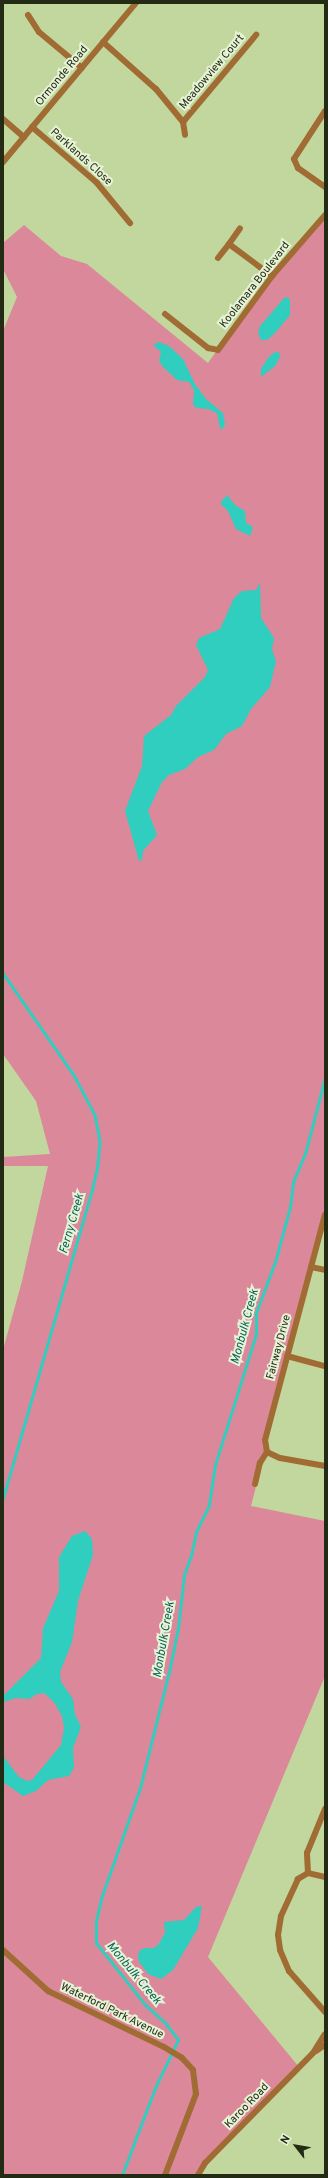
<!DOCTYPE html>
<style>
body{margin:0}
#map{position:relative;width:328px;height:2178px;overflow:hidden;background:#c1d79d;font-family:Overpass,sans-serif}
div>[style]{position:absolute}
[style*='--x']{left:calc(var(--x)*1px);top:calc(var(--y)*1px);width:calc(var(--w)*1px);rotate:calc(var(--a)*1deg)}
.green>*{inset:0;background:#db889b}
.water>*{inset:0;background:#2fcebf}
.stream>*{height:2.5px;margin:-1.25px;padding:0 1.25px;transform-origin:1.25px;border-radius:1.25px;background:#2fcebf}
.street>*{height:6px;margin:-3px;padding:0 3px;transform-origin:3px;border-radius:3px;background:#a16c34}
span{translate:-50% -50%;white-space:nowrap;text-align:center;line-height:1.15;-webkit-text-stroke:4px #e7f3d6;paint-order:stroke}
.street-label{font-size:11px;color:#232b14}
.water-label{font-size:12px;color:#0b615a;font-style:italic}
.frame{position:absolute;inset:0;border:4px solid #232b14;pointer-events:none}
.north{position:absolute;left:276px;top:2126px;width:40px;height:40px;-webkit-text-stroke:3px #e7f3d6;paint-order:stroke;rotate:301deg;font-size:11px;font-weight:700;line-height:16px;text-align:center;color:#232b14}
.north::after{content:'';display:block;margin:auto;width:14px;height:18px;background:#232b14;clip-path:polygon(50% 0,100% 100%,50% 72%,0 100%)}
</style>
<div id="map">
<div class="green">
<i style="clip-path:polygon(325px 215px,325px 1217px,251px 1506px,325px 1521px,325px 1676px,208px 1957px,299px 2067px,198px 2175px,3px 2175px,3px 1350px,22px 1281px,48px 1166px,3px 1166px,3px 1157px,50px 1154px,36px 1101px,3px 1054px,3px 331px,17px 297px,3px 269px,3px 243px,24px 225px,61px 256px,87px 264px,208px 363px,253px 300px)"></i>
</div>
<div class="water">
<i style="clip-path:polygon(285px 297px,290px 299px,290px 315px,275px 333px,267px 340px,261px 340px,258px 333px,260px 326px)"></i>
<i style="clip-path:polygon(159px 342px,169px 346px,183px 359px,195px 384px,206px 399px,223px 413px,225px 424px,223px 429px,220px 428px,217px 413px,208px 409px,197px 408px,193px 405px,194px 390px,189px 382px,177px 380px,163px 367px,159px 361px,161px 352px,153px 345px)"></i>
<i style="clip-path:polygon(279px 352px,280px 357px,275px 366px,261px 377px,261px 369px,268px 358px,273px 353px)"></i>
<i style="clip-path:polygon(227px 495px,235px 505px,245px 511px,246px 523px,253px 527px,250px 536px,236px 529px,228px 511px,220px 503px)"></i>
<i style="clip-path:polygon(260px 583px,261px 618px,274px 638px,272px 650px,276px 661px,270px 687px,251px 709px,242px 726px,226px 734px,214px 750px,198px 757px,185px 769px,169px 775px,162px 782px,148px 811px,157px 835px,143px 851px,142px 860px,139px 861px,125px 811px,142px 766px,144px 736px,171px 715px,176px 706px,205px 677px,208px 670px,196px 645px,199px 638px,220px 629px,234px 598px,242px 591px,256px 590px)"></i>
<i style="clip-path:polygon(85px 1531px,92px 1539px,93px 1555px,78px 1601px,72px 1642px,60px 1672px,61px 1682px,73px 1699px,75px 1714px,81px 1727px,73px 1748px,74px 1768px,69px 1776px,48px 1780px,36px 1791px,23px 1796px,3px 1782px,3px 1756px,19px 1777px,27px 1781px,32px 1780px,61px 1745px,64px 1728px,62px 1716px,54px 1702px,44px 1693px,37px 1694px,29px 1699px,16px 1698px,3px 1702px,3px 1696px,41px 1658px,43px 1628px,59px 1591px,59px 1557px,72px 1536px)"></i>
<i style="clip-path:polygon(202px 1906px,198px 1928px,173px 1970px,161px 1979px,148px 1974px,138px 1960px,139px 1951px,144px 1948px,154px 1948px,158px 1945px,165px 1933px,164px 1922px,184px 1920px,196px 1907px)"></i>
</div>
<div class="stream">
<i style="--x:3;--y:973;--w:124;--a:55.2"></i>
<i style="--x:74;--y:1075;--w:45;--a:62.3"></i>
<i style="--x:95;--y:1115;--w:26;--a:79"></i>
<i style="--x:100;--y:1141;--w:25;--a:95"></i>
<i style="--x:98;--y:1166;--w:23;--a:103"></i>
<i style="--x:93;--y:1188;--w:324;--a:106.1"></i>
<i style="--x:122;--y:2175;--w:93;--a:-69.2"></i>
<i style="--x:155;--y:2088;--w:53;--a:-64.4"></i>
<i style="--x:178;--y:2040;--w:21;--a:-127"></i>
<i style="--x:165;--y:2023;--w:27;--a:-138"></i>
<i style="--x:145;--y:2005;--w:79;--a:-128.3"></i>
<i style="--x:96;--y:1943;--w:22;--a:-90"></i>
<i style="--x:96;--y:1921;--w:26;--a:-77"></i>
<i style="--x:102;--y:1896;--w:114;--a:-70.6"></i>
<i style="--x:140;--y:1788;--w:120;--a:-76"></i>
<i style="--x:169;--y:1672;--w:45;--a:-78.4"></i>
<i style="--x:178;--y:1628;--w:53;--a:-83.5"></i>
<i style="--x:184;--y:1575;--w:20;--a:-70"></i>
<i style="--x:191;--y:1556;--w:25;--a:-78"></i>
<i style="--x:196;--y:1532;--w:30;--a:-64"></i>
<i style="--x:209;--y:1505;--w:40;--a:-81.5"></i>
<i style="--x:215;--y:1465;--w:137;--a:-72.6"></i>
<i style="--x:256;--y:1334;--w:21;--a:-90"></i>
<i style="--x:256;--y:1313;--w:54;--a:-69.6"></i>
<i style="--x:275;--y:1262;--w:57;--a:-74.7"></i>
<i style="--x:290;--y:1207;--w:25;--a:-83"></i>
<i style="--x:293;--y:1182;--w:30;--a:-67"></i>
<i style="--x:305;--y:1154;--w:79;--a:-75.3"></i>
</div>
<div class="street">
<i style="--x:28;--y:15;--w:20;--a:57"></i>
<i style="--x:39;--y:32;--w:56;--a:39.9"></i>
<i style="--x:103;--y:42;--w:71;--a:41.6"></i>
<i style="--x:156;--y:89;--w:43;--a:50.7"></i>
<i style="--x:183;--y:122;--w:13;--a:81"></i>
<i style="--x:325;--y:111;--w:57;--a:122.9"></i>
<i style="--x:294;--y:159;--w:10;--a:66"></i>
<i style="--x:298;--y:168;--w:33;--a:35"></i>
<i style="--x:3;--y:119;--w:28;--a:41"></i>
<i style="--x:183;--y:122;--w:114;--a:-50"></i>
<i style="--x:32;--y:127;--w:86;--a:40.7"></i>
<i style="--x:97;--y:183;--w:52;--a:50.5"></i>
<i style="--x:3;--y:162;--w:207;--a:-50.1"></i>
<i style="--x:229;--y:244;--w:19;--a:-55"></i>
<i style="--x:218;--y:258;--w:18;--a:-52"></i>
<i style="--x:229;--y:244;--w:54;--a:36.7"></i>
<i style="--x:165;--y:314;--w:55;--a:38.3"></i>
<i style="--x:208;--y:348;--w:10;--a:11"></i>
<i style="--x:218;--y:350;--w:92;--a:-53.9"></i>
<i style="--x:272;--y:276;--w:81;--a:-49"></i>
<i style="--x:311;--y:1267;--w:14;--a:12"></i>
<i style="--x:287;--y:1356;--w:39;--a:15"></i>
<i style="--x:267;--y:1452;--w:14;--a:25"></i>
<i style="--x:280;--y:1458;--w:46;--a:10.1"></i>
<i style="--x:255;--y:1484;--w:22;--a:-77"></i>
<i style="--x:260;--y:1463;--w:13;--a:-58"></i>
<i style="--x:267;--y:1452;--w:12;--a:-99"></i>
<i style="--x:265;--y:1440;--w:233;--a:-75.1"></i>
<i style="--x:308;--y:1873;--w:20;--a:-93"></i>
<i style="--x:307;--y:1853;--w:48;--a:-67.8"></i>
<i style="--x:325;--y:1877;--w:17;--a:-167"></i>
<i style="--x:308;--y:1873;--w:12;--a:149"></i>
<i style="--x:298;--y:1879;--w:41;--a:114.7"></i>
<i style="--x:281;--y:1916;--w:19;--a:99"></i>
<i style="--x:278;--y:1935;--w:15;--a:82"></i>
<i style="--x:280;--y:1950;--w:23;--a:67"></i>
<i style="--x:289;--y:1971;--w:55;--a:48.7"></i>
<i style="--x:3;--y:1950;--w:61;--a:42.3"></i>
<i style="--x:48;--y:1991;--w:129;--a:25.8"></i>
<i style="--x:164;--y:2047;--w:21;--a:31"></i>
<i style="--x:182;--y:2058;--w:16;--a:47"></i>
<i style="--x:193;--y:2070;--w:24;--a:83"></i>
<i style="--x:196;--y:2094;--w:87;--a:110.9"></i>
<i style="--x:316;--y:2051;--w:11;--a:-34"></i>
<i style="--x:198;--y:2175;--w:14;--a:-60"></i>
<i style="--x:205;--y:2163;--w:154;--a:-45.5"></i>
<i style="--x:313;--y:2053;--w:22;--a:-58"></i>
</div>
<div class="street-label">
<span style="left:212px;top:72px;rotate:-50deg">Meadowview Court</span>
<span style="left:62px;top:76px;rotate:-50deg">Ormonde Road</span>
<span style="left:81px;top:157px;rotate:42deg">Parklands Close</span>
<span style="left:255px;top:285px;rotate:-52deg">Koolamara Boulevard</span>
<span style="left:279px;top:1347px;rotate:-75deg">Fairway Drive</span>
<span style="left:112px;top:2011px;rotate:26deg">Waterford Park Avenue</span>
<span style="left:247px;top:2106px;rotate:-46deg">Karoo Road</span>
</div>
<div class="water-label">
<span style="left:73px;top:1224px;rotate:-74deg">Ferny Creek</span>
<span style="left:246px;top:1327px;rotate:-75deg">Monbulk Creek</span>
<span style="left:165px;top:1640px;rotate:-80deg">Monbulk Creek</span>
<span style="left:133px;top:1974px;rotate:50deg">Monbulk Creek</span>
</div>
<div class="frame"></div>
<div class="north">N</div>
</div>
